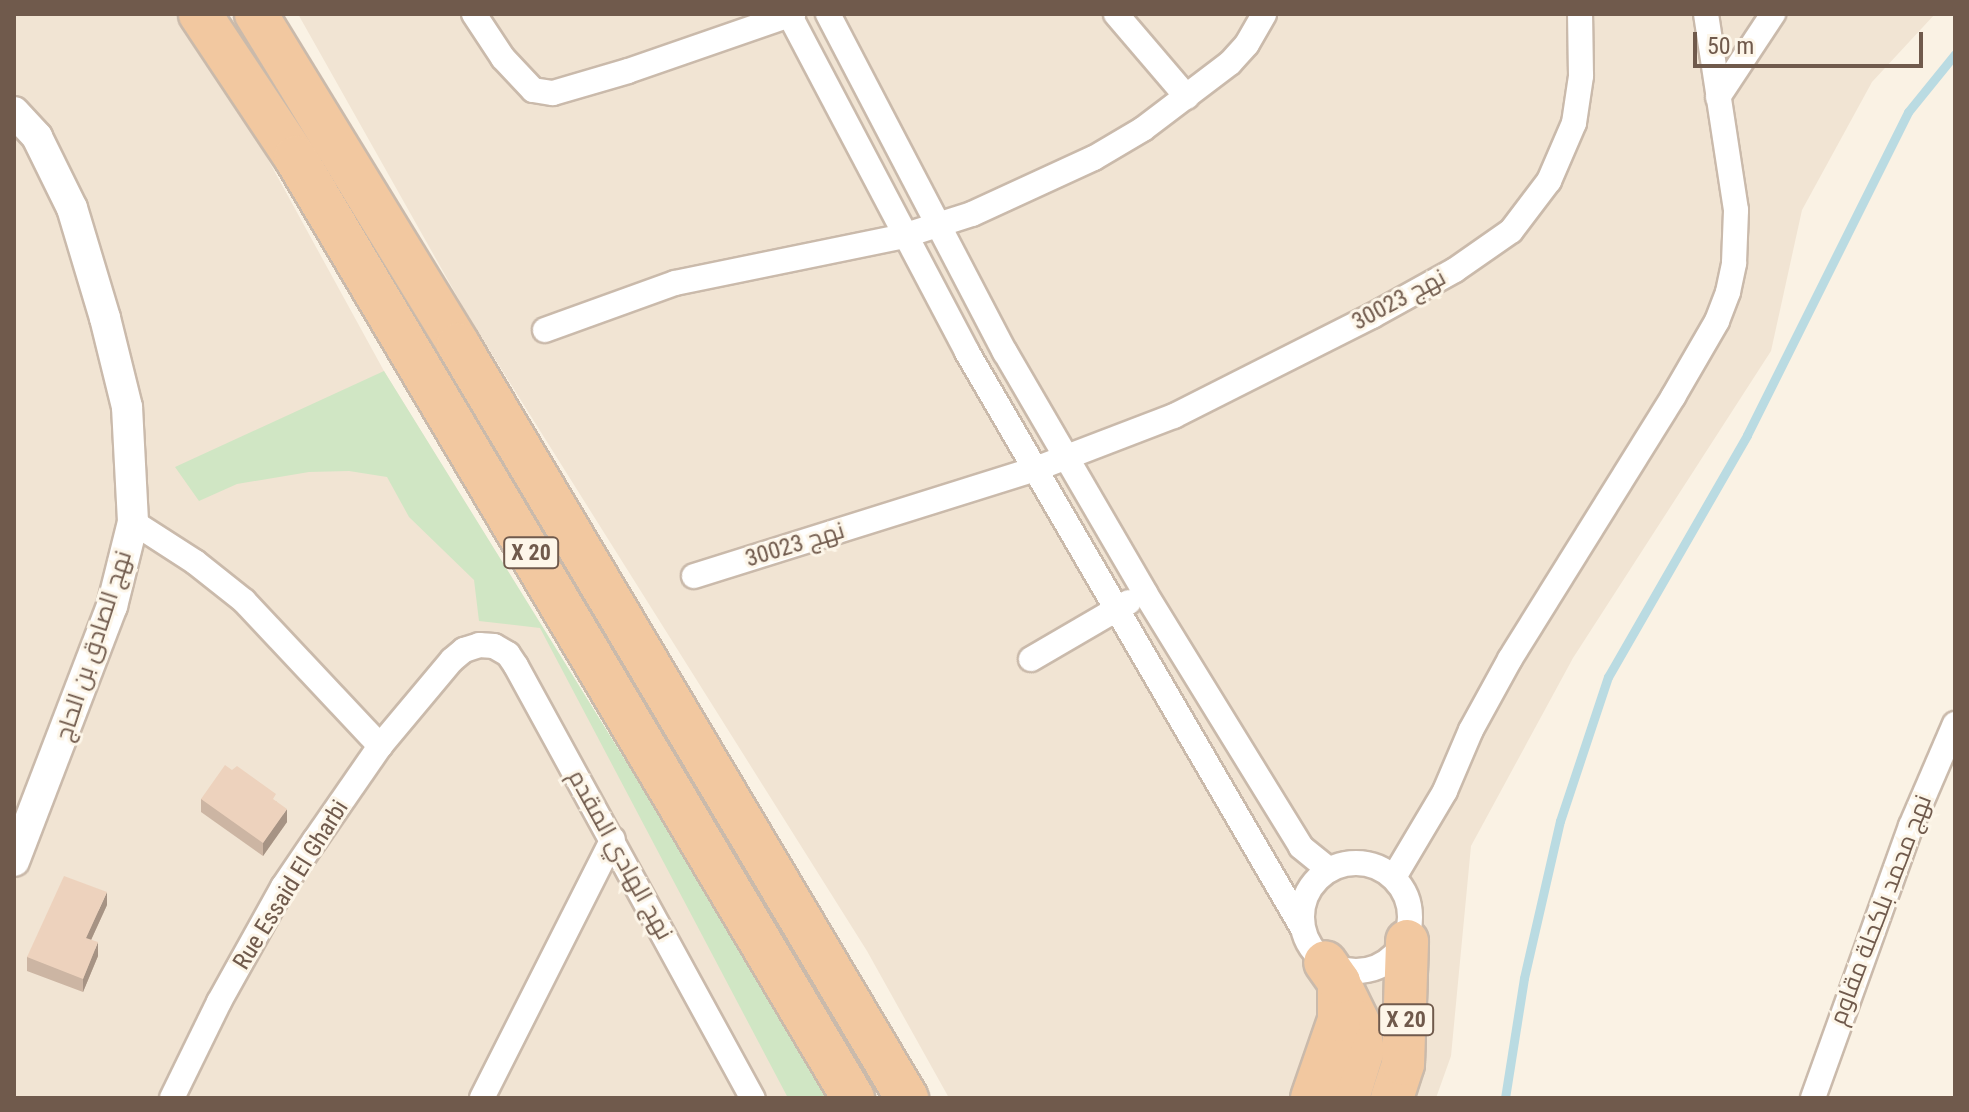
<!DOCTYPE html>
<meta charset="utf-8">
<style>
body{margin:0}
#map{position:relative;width:1969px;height:1112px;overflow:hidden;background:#faf2e4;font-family:"Roboto Condensed",Cairo,sans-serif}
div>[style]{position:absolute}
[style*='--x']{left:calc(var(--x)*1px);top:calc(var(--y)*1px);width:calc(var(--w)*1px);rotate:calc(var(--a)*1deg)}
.residential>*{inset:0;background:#f1e4d3}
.green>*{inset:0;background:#d0e6c4}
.stream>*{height:9px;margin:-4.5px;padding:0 4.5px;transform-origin:4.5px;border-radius:4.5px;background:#badbe2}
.roads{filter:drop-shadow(2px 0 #cabaab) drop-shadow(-2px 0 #cabaab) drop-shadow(0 2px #cabaab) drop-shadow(0 -2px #cabaab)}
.minor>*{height:24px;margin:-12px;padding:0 12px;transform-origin:12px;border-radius:12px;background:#fff}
.minor>.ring{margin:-12px;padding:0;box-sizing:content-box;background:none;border:24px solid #fff;border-radius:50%}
.tertiary>*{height:30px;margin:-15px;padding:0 15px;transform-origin:15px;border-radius:15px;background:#fff}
.trunk>*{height:42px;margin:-21px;padding:0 21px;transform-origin:21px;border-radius:21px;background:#f2c8a0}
.wall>*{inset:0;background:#ccb5a3}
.shaded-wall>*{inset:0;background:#a69384}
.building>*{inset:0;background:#edd2bd}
span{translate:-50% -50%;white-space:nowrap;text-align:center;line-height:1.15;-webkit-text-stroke:6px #fdf6e9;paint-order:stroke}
.shield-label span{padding:2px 6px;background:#fdf6e9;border:2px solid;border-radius:6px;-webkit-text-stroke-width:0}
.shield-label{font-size:22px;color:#705a4c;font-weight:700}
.street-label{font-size:24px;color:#705a4c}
.frame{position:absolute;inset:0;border:16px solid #705a4c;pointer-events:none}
.scale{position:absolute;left:1693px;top:32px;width:230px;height:36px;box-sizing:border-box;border:4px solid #705a4c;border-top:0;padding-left:10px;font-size:24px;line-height:28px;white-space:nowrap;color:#705a4c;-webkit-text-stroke:6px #fdf6e9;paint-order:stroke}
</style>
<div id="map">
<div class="residential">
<i style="clip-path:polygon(14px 14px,179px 14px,225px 81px,384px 371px,833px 1098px,14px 1098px)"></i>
<i style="clip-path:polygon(298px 14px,1935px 14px,1872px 82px,1802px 210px,1771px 351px,1573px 658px,1471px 846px,1451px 1056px,1436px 1098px,949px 1098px,867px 951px,471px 321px)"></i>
</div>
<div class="green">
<i style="clip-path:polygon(384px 371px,777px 1005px,833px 1098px,788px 1098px,540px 628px,479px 621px,474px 580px,409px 517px,387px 477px,349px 471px,309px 472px,237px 484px,199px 501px,175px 467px)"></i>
</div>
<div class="stream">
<i style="--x:1505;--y:1098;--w:121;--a:-81"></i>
<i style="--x:1524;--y:978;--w:161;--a:-77.1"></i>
<i style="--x:1560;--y:821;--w:152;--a:-71.6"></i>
<i style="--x:1608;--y:677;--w:279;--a:-60.1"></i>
<i style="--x:1747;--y:435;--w:361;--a:-63.5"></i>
<i style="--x:1908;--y:112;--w:75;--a:-51"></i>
</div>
<div class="roads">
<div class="minor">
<i style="--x:474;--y:14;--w:53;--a:56.6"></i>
<i style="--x:503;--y:58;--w:44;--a:46.8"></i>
<i style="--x:533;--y:90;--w:20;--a:9"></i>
<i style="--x:553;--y:93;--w:78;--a:-16.3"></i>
<i style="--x:628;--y:71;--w:175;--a:-19.1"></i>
<i style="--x:789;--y:14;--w:382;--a:62.2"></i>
<i style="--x:967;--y:352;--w:665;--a:59.77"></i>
<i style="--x:828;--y:14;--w:382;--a:62.4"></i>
<i style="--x:1005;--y:352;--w:279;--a:59.8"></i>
<i style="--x:1145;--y:593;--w:298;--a:58.4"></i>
<i style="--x:1301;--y:847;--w:36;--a:39"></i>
<i style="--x:1116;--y:14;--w:109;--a:49.5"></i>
<i style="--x:1718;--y:97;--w:100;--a:-56.5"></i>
<i style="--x:545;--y:330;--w:138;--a:-19.9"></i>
<i style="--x:675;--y:283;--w:233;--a:-11.6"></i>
<i style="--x:903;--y:236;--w:72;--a:-17.7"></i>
<i style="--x:972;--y:214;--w:134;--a:-24.7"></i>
<i style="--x:1094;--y:158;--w:57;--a:-30.6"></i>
<i style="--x:1143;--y:129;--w:109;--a:-37.2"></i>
<i style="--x:1230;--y:63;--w:25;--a:-48"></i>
<i style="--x:1247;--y:44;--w:34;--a:-60"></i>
<i style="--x:133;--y:522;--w:74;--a:32.8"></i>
<i style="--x:195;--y:562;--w:63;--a:38.5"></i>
<i style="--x:244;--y:601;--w:199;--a:46.8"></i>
<i style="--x:694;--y:576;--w:355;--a:-17.4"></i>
<i style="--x:1033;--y:470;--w:151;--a:-21"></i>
<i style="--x:1174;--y:416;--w:222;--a:-26.8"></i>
<i style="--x:1372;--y:316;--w:95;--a:-29"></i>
<i style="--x:1455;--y:270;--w:68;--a:-34.9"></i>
<i style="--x:1511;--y:231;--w:63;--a:-52.8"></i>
<i style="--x:1549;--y:181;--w:63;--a:-66.7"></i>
<i style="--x:1574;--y:123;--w:48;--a:-81.5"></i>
<i style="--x:1581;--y:76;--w:62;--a:-90.9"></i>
<i style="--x:1031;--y:659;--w:113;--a:-30.2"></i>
<i class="ring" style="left:1302px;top:863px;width:84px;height:84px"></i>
<i style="--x:1394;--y:877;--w:100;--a:-59.3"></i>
<i style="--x:1445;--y:791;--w:66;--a:-66.9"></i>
<i style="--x:1471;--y:730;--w:81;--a:-61.2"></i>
<i style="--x:1510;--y:659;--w:309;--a:-58.1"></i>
<i style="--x:1673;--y:397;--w:88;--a:-59.9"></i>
<i style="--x:1717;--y:321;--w:31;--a:-69"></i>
<i style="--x:1728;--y:292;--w:30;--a:-78"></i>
<i style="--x:1734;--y:263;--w:53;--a:-87.8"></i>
<i style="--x:1736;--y:210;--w:198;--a:-98.7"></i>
<i style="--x:172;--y:1098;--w:107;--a:-63.9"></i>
<i style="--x:219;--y:1002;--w:132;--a:-60.9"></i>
<i style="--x:283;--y:887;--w:57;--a:-55.8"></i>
<i style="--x:315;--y:840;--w:114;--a:-55.3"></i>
<i style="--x:380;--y:746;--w:112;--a:-50.1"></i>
<i style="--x:452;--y:660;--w:16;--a:-40"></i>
<i style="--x:464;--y:650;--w:16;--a:-18"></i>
<i style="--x:479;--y:645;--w:15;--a:4"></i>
<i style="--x:494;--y:646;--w:16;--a:30"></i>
<i style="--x:508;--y:654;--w:14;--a:56"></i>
<i style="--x:516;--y:666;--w:493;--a:61.3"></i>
<i style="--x:482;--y:1098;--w:290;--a:-63.2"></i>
<i style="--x:1813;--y:1098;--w:289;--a:-70.2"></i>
<i style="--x:1911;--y:826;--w:111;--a:-66.7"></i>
</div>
<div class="tertiary">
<i style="--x:14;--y:112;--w:34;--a:47"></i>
<i style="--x:37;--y:137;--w:79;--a:63.8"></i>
<i style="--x:72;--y:208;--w:115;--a:73.3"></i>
<i style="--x:105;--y:318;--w:92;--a:76.1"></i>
<i style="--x:127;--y:407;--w:115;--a:87"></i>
<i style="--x:133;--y:522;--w:87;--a:104"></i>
<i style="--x:112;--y:606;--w:273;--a:111"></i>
</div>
<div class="trunk">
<i style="--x:200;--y:14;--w:172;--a:56.4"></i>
<i style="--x:295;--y:157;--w:1094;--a:59.33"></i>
<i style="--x:256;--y:14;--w:387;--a:58.5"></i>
<i style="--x:458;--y:344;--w:878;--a:59.23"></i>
<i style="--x:1343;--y:991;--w:34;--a:64"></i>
<i style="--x:1358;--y:1022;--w:28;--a:80"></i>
<i style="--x:1363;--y:1050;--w:50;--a:107.4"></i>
<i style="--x:1312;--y:1098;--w:83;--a:-70.9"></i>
<i style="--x:1339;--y:1020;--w:38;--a:-90"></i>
<i style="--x:1339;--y:982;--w:24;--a:-125"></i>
<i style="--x:1392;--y:1098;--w:36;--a:-72"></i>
<i style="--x:1403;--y:1064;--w:123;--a:-88.1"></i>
</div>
</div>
<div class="wall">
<i style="clip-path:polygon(201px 799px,276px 801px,287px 822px,263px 856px,201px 812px)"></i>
<i style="clip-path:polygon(107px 905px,91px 940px,98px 956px,83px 992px,27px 971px,27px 957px)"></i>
</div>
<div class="shaded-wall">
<i style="clip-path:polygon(287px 809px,287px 822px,263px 856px,263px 843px)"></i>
<i style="clip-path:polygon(107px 892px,107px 905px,86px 951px,86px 938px)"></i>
<i style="clip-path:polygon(98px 942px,98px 956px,83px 992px,83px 979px)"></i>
</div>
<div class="building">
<i style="clip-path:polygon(225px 765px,232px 770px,237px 766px,276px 794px,273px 799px,287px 809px,263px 843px,201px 799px)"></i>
<i style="clip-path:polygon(64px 876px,107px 892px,86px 938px,98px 942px,83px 979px,27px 957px)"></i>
</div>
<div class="shield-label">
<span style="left:531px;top:553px">X 20</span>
<span style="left:1406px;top:1020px">X 20</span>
</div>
<div class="street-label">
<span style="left:1399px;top:300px;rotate:-28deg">نهج 30023</span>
<span style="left:795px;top:545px;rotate:-17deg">نهج 30023</span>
<span style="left:94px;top:646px;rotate:-72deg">نهج الصادق بن الحاج</span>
<span style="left:620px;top:855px;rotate:61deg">نهج الهادي المقدم</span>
<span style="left:291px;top:885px;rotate:-58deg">Rue Essaid El Gharbi</span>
<span style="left:1881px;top:910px;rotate:-69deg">نهج محمد بلكحلة مقاوم</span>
</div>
<div class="frame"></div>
<div class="scale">50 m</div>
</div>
